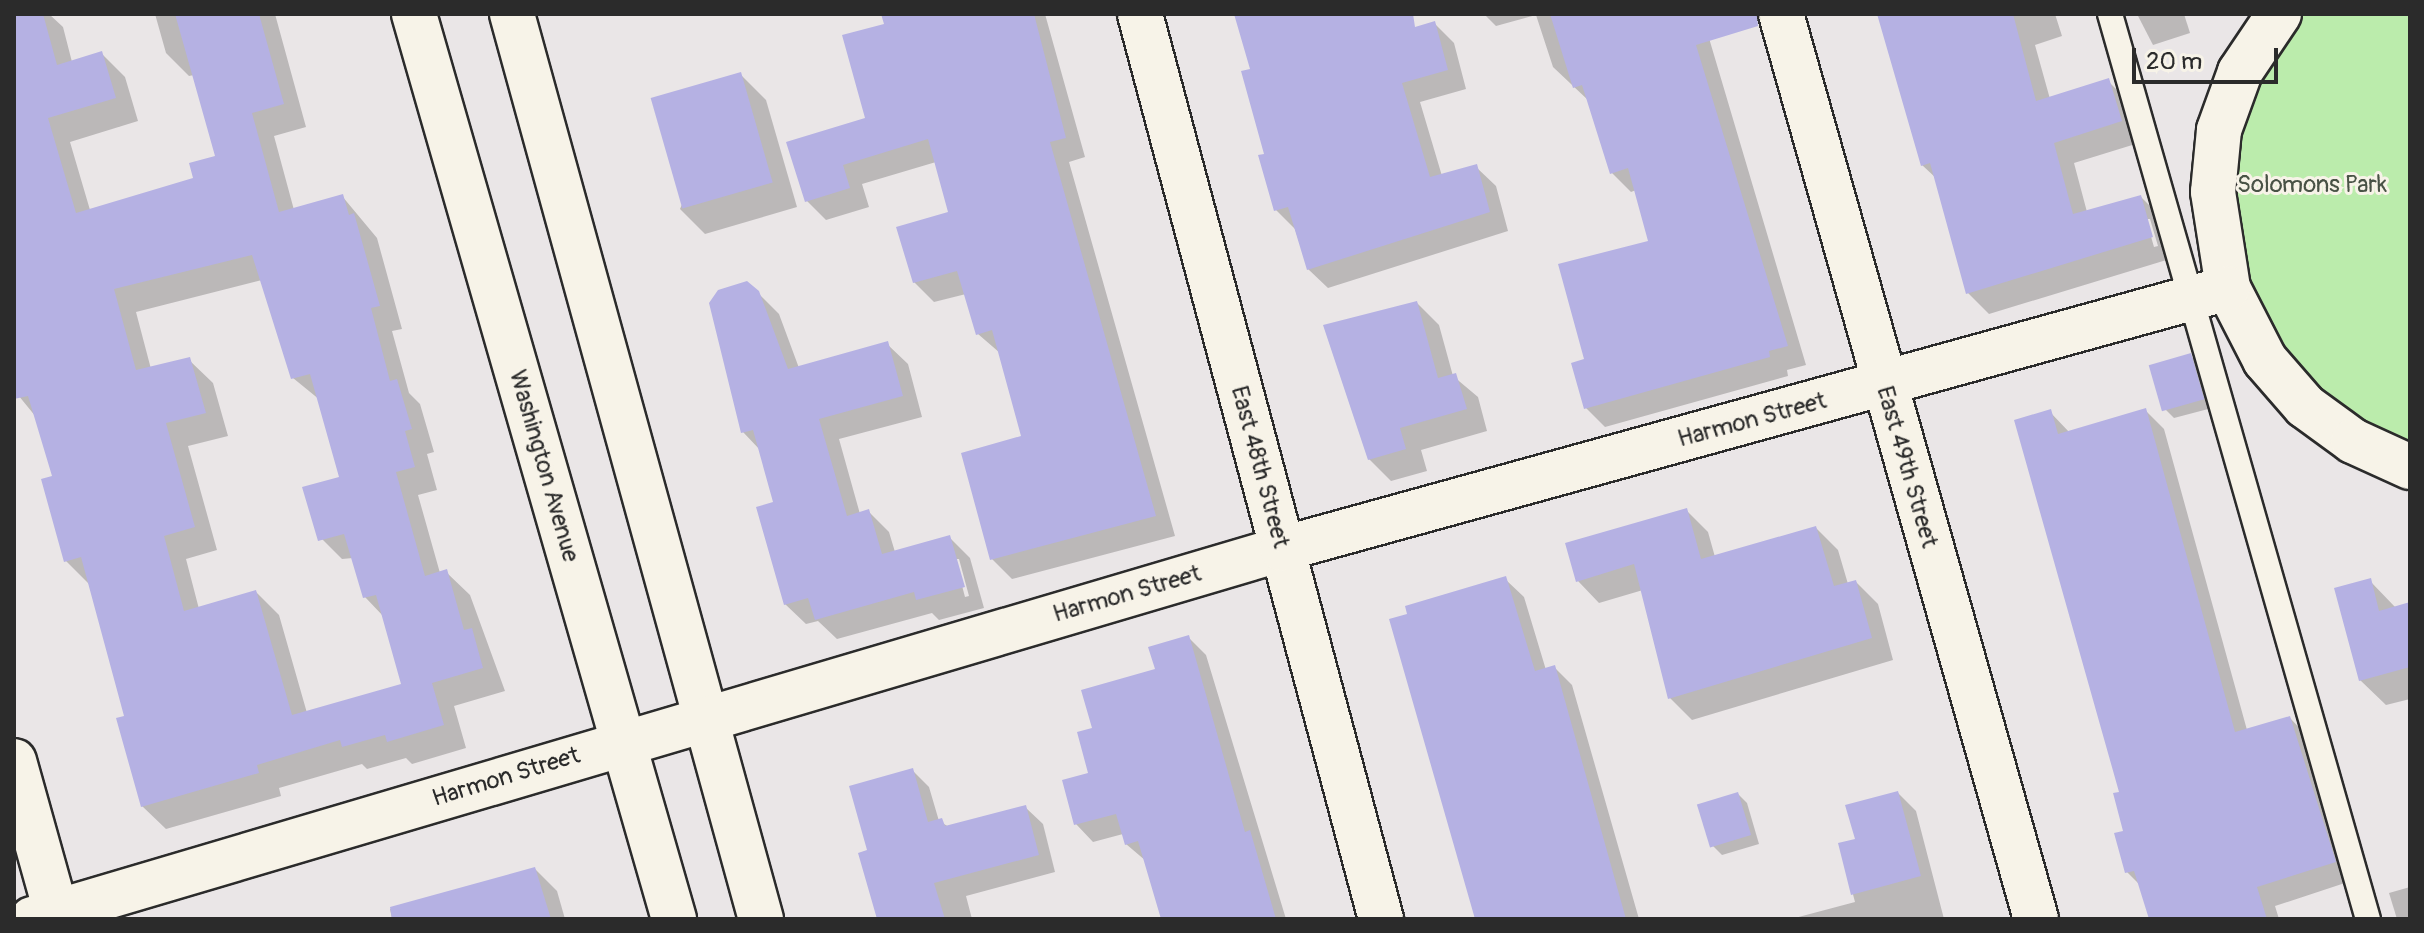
<!DOCTYPE html>
<style>
body{margin:0}
#map{position:relative;width:2424px;height:933px;overflow:hidden;background:#eae6e7;font-family:Pangolin,sans-serif}
div>[style]{position:absolute}
[style*='--x']{left:calc(var(--x)*1px);top:calc(var(--y)*1px);width:calc(var(--w)*1px);rotate:calc(var(--a)*1deg)}
.green>*{inset:0;background:#bbecac}
.shadow>*{inset:0;background:#0003}
.building>*{inset:0;background:#b5b1e3;transform-origin:0 0}
.roads{filter:drop-shadow(2px 0 #2b2b2b) drop-shadow(-2px 0 #2b2b2b) drop-shadow(0 2px #2b2b2b) drop-shadow(0 -2px #2b2b2b)}
.service>*{height:24px;margin:-12px;padding:0 12px;transform-origin:12px;border-radius:12px;background:#f7f3e8}
.minor>*{height:44px;margin:-22px;padding:0 22px;transform-origin:22px;border-radius:22px;background:#f7f3e8}
span{translate:-50% -50%;white-space:nowrap;text-align:center;line-height:1.15;-webkit-text-stroke:6px #f7f3e8;paint-order:stroke}
.park-label{font-size:24px;color:#485245}
.street-label{font-size:24px;color:#2b2b2b}
.frame{position:absolute;inset:0;border:16px solid #2b2b2b;pointer-events:none}
.scale{position:absolute;left:2132px;top:48px;width:146px;height:36px;box-sizing:border-box;border:4px solid #2b2b2b;border-top:0;padding-left:10px;font-size:24px;line-height:28px;white-space:nowrap;color:#2b2b2b;-webkit-text-stroke:6px #f7f3e8;paint-order:stroke}
</style>
<div id="map">
<div class="green">
<i style="clip-path:polygon(2279px 14px,2410px 14px,2410px 467px,2265px 360px,2213px 192px)"></i>
</div>
<div class="shadow">
<i style="clip-path:polygon(evenodd,14px 14px,49px 14px,63px 27px,72px 62px,101px 53px,125px 77px,138px 121px,70px 142px,90px 210px,195px 180px,217px 157px,194px 75px,189px 76px,166px 53px,155px 14px,275px 14px,306px 127px,274px 136px,294px 210px,342px 196px,377px 238px,402px 329px,392px 331px,409px 393px,420px 404px,434px 452px,427px 454px,437px 490px,418px 495px,440px 573px,446px 572px,470px 595px,505px 691px,454px 706px,466px 748px,412px 764px,406px 758px,367px 769px,362px 764px,279px 788px,281px 796px,166px 829px,142px 806px,126px 717px,89px 584px,66px 561px,54px 478px,36px 417px,14px 390px,14px 14px,262px 280px,293px 378px,320px 400px,342px 479px,319px 536px,342px 559px,353px 558px,365px 597px,384px 617px,404px 686px,307px 713px,279px 615px,256px 592px,199px 609px,186px 559px,217px 550px,188px 446px,228px 436px,213px 383px,189px 360px,151px 369px,136px 312px,262px 280px)"></i>
<i style="clip-path:polygon(883px 14px,1045px 14px,1085px 157px,1069px 162px,1175px 536px,1012px 579px,992px 559px,1024px 438px,1000px 353px,978px 334px,966px 294px,934px 302px,914px 282px,951px 214px,936px 162px,862px 184px,869px 207px,826px 220px,807px 201px,867px 120px,886px 25px)"></i>
<i style="clip-path:polygon(1236px 14px,1364px 14px,1372px 41px,1434px 23px,1454px 43px,1466px 89px,1420px 102px,1442px 176px,1476px 167px,1496px 186px,1508px 231px,1328px 288px,1308px 269px,1295px 229px,1276px 210px,1252px 70px)"></i>
<i style="clip-path:polygon(1484px 14px,1691px 14px,1706px 28px,1806px 365px,1787px 370px,1788px 376px,1605px 427px,1586px 408px,1586px 361px,1650px 242px,1636px 190px,1631px 192px,1612px 173px,1589px 101px,1553px 67px,1536px 15px,1496px 26px)"></i>
<i style="clip-path:polygon(evenodd,1879px 14px,2055px 14px,2062px 36px,2035px 45px,2050px 99px,2108px 81px,2129px 102px,2142px 142px,2074px 163px,2087px 212px,2141px 197px,2162px 218px,2173px 258px,1989px 314px,1968px 293px,1937px 179px,1922px 165px,1879px 14px,2146px 219px,2150px 219px,2158px 246px,2154px 247px,2146px 219px)"></i>
<i style="clip-path:polygon(2137px 14px,2184px 14px,2190px 33px,2153px 45px)"></i>
<i style="clip-path:polygon(740px 74px,766px 100px,797px 207px,705px 234px,680px 209px)"></i>
<i style="clip-path:polygon(evenodd,758px 293px,779px 314px,799px 368px,887px 344px,908px 364px,922px 417px,839px 439px,860px 514px,868px 511px,889px 532px,895px 552px,949px 537px,970px 558px,984px 608px,939px 620px,932px 613px,837px 639px,818px 621px,806px 624px,785px 604px,775px 503px,761px 451px,743px 432px,758px 293px,955px 559px,959px 559px,969px 596px,965px 597px,955px 559px)"></i>
<i style="clip-path:polygon(1417px 303px,1439px 325px,1453px 376px,1478px 397px,1487px 431px,1421px 450px,1427px 471px,1391px 481px,1369px 459px)"></i>
<i style="clip-path:polygon(2191px 356px,2200px 365px,2212px 408px,2174px 418px,2165px 409px)"></i>
<i style="clip-path:polygon(2145px 410px,2164px 429px,2247px 730px,2290px 718px,2308px 737px,2354px 880px,2275px 906px,2279px 919px,2151px 919px,2142px 887px,2127px 872px,2121px 793px,2050px 412px,2070px 433px)"></i>
<i style="clip-path:polygon(1686px 510px,1708px 532px,1715px 557px,1816px 528px,1838px 550px,1848px 584px,1856px 582px,1878px 604px,1893px 660px,1692px 720px,1670px 698px,1643px 590px,1599px 603px,1578px 581px)"></i>
<i style="clip-path:polygon(1505px 579px,1524px 597px,1546px 670px,1554px 667px,1572px 685px,1639px 919px,1479px 919px,1409px 615px)"></i>
<i style="clip-path:polygon(2370px 581px,2396px 608px,2410px 604px,2410px 699px,2386px 705px,2360px 680px)"></i>
<i style="clip-path:polygon(1189px 638px,1206px 655px,1286px 919px,1163px 919px,1146px 861px,1126px 844px,1123px 834px,1093px 842px,1076px 824px,1091px 775px,1094px 730px)"></i>
<i style="clip-path:polygon(912px 770px,929px 787px,939px 821px,949px 827px,1025px 807px,1043px 824px,1055px 872px,966px 896px,972px 919px,878px 919px,870px 852px)"></i>
<i style="clip-path:polygon(1898px 793px,1916px 811px,1944px 919px,1791px 919px,1855px 902px,1840px 845px,1857px 841px)"></i>
<i style="clip-path:polygon(1738px 794px,1747px 803px,1759px 844px,1722px 855px,1713px 846px)"></i>
<i style="clip-path:polygon(535px 869px,557px 891px,565px 919px,392px 919px,390px 909px)"></i>
<i style="clip-path:polygon(2410px 887px,2410px 919px,2397px 919px,2389px 893px)"></i>
</div>
<div class="building">
<i style="clip-path:polygon(evenodd,14px 14px,43px 14px,57px 65px,102px 51px,116px 98px,48px 118px,76px 213px,193px 178px,189px 163px,215px 156px,175px 14px,259px 14px,284px 104px,252px 113px,279px 212px,343px 194px,349px 215px,354px 213px,380px 306px,371px 308px,390px 381px,397px 379px,412px 429px,405px 431px,415px 467px,396px 472px,425px 576px,447px 569px,464px 630px,472px 628px,483px 668px,432px 683px,444px 725px,387px 742px,385px 735px,342px 747px,340px 740px,257px 765px,259px 773px,141px 807px,116px 718px,124px 716px,81px 557px,64px 562px,41px 479px,52px 476px,28px 396px,14px 399px,14px 14px,252px 255px,291px 379px,310px 374px,339px 477px,302px 487px,318px 541px,344px 534px,363px 598px,376px 595px,401px 684px,292px 715px,256px 590px,184px 611px,164px 536px,195px 527px,166px 423px,206px 413px,190px 357px,136px 370px,114px 289px,252px 255px)"></i>
<i style="clip-path:polygon(881px 14px,1034px 14px,1066px 138px,1050px 142px,1156px 516px,990px 560px,961px 453px,1021px 436px,992px 330px,976px 335px,957px 271px,913px 283px,896px 227px,948px 212px,928px 139px,843px 165px,850px 188px,805px 202px,786px 142px,865px 118px,842px 35px,884px 24px)"></i>
<i style="clip-path:polygon(1234px 14px,1413px 14px,1415px 27px,1435px 21px,1448px 70px,1402px 83px,1430px 177px,1477px 164px,1490px 212px,1307px 270px,1288px 207px,1274px 211px,1258px 155px,1264px 154px,1241px 71px,1250px 69px)"></i>
<i style="clip-path:polygon(1550px 14px,1757px 14px,1758px 26px,1696px 45px,1788px 346px,1769px 351px,1770px 357px,1584px 409px,1571px 363px,1584px 359px,1558px 264px,1648px 241px,1628px 168px,1610px 174px,1582px 85px,1573px 88px)"></i>
<i style="clip-path:polygon(1877px 14px,2013px 14px,2036px 101px,2109px 78px,2122px 121px,2054px 143px,2073px 214px,2141px 195px,2153px 237px,1966px 294px,1930px 163px,1921px 166px)"></i>
<i style="left:741px;top:72px;width:115px;height:94px;rotate:74deg"></i>
<i style="clip-path:polygon(747px 281px,759px 291px,788px 369px,888px 341px,903px 396px,819px 419px,847px 516px,869px 509px,882px 554px,950px 535px,965px 587px,916px 600px,914px 592px,815px 620px,808px 598px,784px 605px,756px 507px,773px 502px,753px 430px,741px 433px,709px 303px,718px 290px)"></i>
<i style="clip-path:polygon(1417px 301px,1438px 378px,1456px 373px,1467px 409px,1400px 428px,1406px 449px,1368px 460px,1323px 325px)"></i>
<i style="left:2191px;top:353px;width:48px;height:44px;rotate:74deg"></i>
<i style="clip-path:polygon(2146px 408px,2235px 732px,2290px 716px,2336px 862px,2257px 887px,2267px 919px,2149px 919px,2134px 871px,2125px 873px,2114px 833px,2123px 831px,2113px 793px,2119px 792px,2014px 420px,2051px 409px,2058px 434px)"></i>
<i style="clip-path:polygon(1687px 508px,1701px 559px,1816px 526px,1834px 586px,1856px 580px,1872px 638px,1668px 699px,1634px 564px,1576px 582px,1565px 543px)"></i>
<i style="clip-path:polygon(1506px 576px,1535px 671px,1555px 665px,1626px 919px,1475px 919px,1389px 619px,1407px 614px,1405px 606px)"></i>
<i style="clip-path:polygon(2371px 578px,2379px 611px,2410px 602px,2410px 667px,2359px 681px,2334px 588px)"></i>
<i style="clip-path:polygon(1189px 635px,1245px 832px,1250px 830px,1276px 919px,1161px 919px,1138px 841px,1125px 845px,1116px 814px,1074px 825px,1062px 780px,1088px 773px,1077px 732px,1092px 728px,1081px 690px,1155px 669px,1148px 647px)"></i>
<i style="clip-path:polygon(913px 768px,928px 822px,942px 818px,945px 826px,1026px 805px,1039px 855px,934px 883px,945px 919px,877px 919px,858px 853px,867px 850px,849px 786px)"></i>
<i style="clip-path:polygon(1898px 791px,1921px 876px,1851px 895px,1838px 843px,1855px 839px,1845px 805px)"></i>
<i style="left:1738px;top:792px;width:45px;height:43px;rotate:73deg"></i>
<i style="clip-path:polygon(535px 867px,551px 919px,392px 919px,390px 907px)"></i>
</div>
<div class="roads">
<div class="service">
<i style="--x:2110;--y:14;--w:941;--a:74.09"></i>
</div>
<div class="minor">
<i style="--x:414;--y:14;--w:942;--a:73.97"></i>
<i style="--x:512;--y:14;--w:939;--a:74.62"></i>
<i style="--x:1140;--y:14;--w:937;--a:75.09"></i>
<i style="--x:1781;--y:14;--w:940;--a:74.26"></i>
<i style="--x:2279;--y:14;--w:70;--a:123.9"></i>
<i style="--x:2240;--y:72;--w:62;--a:109.9"></i>
<i style="--x:2219;--y:130;--w:62;--a:95.5"></i>
<i style="--x:2213;--y:192;--w:97;--a:81.1"></i>
<i style="--x:2228;--y:288;--w:81;--a:62.8"></i>
<i style="--x:2265;--y:360;--w:61;--a:49"></i>
<i style="--x:2305;--y:406;--w:59;--a:36.1"></i>
<i style="--x:2353;--y:441;--w:63;--a:24.5"></i>
<i style="--x:14;--y:761;--w:164;--a:74.4"></i>
<i style="--x:32;--y:919;--w:1304;--a:-16.49"></i>
<i style="--x:1282;--y:549;--w:981;--a:-15.42"></i>
</div>
</div>
<div class="park-label">
<span style="left:2312px;top:185px">Solomons Park</span>
</div>
<div class="street-label">
<span style="left:1752px;top:420px;rotate:-15deg">Harmon Street</span>
<span style="left:544px;top:466px;rotate:74deg">Washington Avenue</span>
<span style="left:1260px;top:467px;rotate:75deg">East 48th Street</span>
<span style="left:1907px;top:467px;rotate:74deg">East 49th Street</span>
<span style="left:1127px;top:594px;rotate:-16deg">Harmon Street</span>
<span style="left:506px;top:777px;rotate:-17deg">Harmon Street</span>
</div>
<div class="frame"></div>
<div class="scale">20 m</div>
</div>
